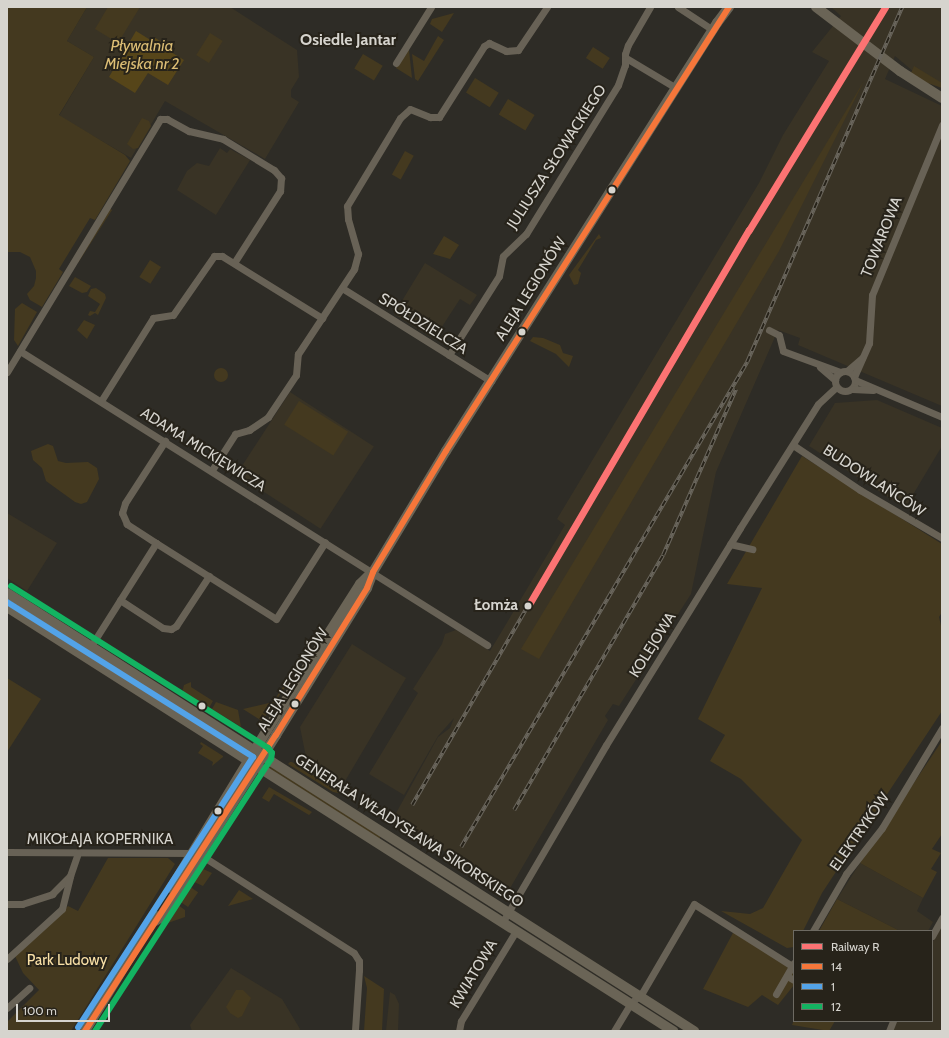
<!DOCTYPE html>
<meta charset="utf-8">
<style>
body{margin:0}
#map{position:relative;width:949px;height:1038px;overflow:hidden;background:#2e2c26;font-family:Cabin,sans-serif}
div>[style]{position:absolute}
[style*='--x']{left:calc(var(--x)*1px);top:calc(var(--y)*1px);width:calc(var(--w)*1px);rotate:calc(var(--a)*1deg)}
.built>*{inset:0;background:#393325;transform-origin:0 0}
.green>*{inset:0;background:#44391f;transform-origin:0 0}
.round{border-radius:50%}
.water>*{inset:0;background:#564519}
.street>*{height:7px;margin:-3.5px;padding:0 3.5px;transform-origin:3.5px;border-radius:3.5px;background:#686256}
.street>.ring{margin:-3.5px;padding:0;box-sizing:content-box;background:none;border:7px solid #686256;border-radius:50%}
.secondary>*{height:10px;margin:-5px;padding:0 5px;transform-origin:5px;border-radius:5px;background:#6a6456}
.rail>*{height:3.5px;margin-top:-1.75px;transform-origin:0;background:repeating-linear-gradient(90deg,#27231a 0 6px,#6a665d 0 12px);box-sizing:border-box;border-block:1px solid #6a665d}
.bus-1>*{height:6px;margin:-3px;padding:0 3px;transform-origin:3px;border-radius:3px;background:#f5763a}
.bus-2>*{height:6px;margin:-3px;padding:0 3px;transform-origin:3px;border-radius:3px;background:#53a3e8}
.bus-3>*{height:6px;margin:-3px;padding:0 3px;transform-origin:3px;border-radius:3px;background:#13b361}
.rail-1>*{height:7px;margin:-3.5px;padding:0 3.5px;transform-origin:3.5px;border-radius:3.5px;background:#fc7373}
.dots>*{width:11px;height:11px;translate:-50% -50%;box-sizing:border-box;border:2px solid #27231a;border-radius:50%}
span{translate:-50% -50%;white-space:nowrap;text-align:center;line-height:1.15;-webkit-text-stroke:4px #27231a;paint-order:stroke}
.street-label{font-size:15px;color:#d6d4ce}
.stop-label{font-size:15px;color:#d6d4ce;font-weight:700}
.right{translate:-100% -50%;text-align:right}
.park-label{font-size:15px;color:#fae1a7}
.neighbourhood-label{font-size:16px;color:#d6d4ce;font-weight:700}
.water-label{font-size:16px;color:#ddbe75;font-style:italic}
.frame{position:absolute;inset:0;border:8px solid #d6d4ce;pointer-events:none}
.legend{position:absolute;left:793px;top:930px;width:140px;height:92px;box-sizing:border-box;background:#27231a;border:1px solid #6d6a62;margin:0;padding:5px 7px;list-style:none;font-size:12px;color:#d6d4ce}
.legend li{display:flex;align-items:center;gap:8px;height:20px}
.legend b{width:20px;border:1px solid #6d6a62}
.scale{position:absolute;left:16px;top:1004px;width:94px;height:18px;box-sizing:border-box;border:2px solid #d6d4ce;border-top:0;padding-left:5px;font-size:12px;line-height:14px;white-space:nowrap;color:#d6d4ce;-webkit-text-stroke:3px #27231a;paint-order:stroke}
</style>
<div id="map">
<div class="built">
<i style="clip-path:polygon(87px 7px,230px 7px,297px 50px,299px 77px,291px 90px,291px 97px,299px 102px,265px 159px,165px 101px,131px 158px,59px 116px,94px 57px,67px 41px)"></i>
<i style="clip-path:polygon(831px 7px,942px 7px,942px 85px,914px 72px,895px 56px,885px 79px,942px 106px,942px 406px,798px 345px,800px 338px,778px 330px,716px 472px,691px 594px,619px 706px,613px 704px,605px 716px,608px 720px,509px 890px,456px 860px,395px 815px,438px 737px,450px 728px,454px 718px,438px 736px,404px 795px,369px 774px,418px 693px,413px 689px,442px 644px,445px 634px,456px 630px,490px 651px,565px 525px,557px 519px,759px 183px,783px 135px,829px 61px,812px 52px,841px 16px)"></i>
<i style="clip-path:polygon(220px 148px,227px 153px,230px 149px,250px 160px,216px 215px,177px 190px,187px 171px,197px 163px,209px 166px)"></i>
<i style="clip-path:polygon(425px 263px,477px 295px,470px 305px,460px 299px,434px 339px,394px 314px)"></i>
<i style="left:290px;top:392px;width:100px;height:98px;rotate:33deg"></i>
<i style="clip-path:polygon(877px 400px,942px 428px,942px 446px,905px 508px,809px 446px,835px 403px)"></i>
<i style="clip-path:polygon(7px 513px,57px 543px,27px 591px,7px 578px)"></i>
<i style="clip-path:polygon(352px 644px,406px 678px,341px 788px,308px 767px,300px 727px)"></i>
<i style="clip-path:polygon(860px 863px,923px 898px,917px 911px,933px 922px,928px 931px,900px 931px,837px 899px)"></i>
<i style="clip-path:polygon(942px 926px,942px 1031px,893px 1031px,897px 1021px,932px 1021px,932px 943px)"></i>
<i style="clip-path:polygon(231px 968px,282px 999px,300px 1029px,299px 1031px,192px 1031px,190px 1025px)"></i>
<i style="clip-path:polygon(390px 992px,395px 995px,399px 1004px,398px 1031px,386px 1031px)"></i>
</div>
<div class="green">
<i style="clip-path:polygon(7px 7px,87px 7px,67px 41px,94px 57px,59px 115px,125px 155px,130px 161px,95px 220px,90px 218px,59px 269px,63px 272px,42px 307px,30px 300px,27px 294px,34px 286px,36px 278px,36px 271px,30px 257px,20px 252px,7px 252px)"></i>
<i style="clip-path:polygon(108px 7px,140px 7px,118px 43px,95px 29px)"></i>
<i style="clip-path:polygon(454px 13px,442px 32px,430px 24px,432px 19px)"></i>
<i style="left:210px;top:33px;width:15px;height:26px;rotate:32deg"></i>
<i style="clip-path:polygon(438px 36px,444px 40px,418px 81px,415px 79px,412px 54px,424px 61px)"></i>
<i style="left:593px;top:47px;width:20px;height:13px;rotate:33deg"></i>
<i style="clip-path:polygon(408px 49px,409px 50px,412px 78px,396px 68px)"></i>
<i style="left:363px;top:54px;width:23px;height:17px;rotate:31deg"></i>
<i style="clip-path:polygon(914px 66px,942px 83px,942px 88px,919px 80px,911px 73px)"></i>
<i style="left:475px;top:78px;width:28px;height:17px;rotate:32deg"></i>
<i style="clip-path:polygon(864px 81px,779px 251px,539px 659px,521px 649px)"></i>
<i style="left:508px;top:99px;width:31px;height:18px;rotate:31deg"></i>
<i style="clip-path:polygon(142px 118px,149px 121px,151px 126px,138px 148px,133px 149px,127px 144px)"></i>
<i style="left:405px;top:151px;width:10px;height:27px;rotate:29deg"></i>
<i style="clip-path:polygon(109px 208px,112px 210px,78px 263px,78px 260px)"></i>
<i style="clip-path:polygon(599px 234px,601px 238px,596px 240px,578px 270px,581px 273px,578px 284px,574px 285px,569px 275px)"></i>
<i style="clip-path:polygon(444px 236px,459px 245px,450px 259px,433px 254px)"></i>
<i style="left:150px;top:260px;width:13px;height:20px;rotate:32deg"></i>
<i style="clip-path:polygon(75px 277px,91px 286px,87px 292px,82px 293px,69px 286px)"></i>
<i style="clip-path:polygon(96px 288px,105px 294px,106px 298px,98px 315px,95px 313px,90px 316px,88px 315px,90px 311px,95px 312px,100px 304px,88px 296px,91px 289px)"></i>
<i style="clip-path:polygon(22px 303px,37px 312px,18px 346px,14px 340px,15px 309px)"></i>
<i style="clip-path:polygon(84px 320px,95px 325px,87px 339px,77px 330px)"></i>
<i style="clip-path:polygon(533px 337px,543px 338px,560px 345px,563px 353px,573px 356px,569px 367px,556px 354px,530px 341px)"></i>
<i class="round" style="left:214px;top:368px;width:14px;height:14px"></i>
<i style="left:299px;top:401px;width:58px;height:28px;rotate:32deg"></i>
<i style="clip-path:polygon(48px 444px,53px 446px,58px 461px,66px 463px,88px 462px,97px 468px,99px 479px,87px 502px,81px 504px,75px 502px,46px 481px,42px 468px,33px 460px,31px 451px)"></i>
<i style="clip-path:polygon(802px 456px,942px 544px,942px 612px,939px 617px,942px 630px,942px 711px,822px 893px,803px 931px,794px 931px,794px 947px,787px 948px,721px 911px,750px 914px,763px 908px,802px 840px,741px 779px,710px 761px,725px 735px,698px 719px,762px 588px,727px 584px)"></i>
<i style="clip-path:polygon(7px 678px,41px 699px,7px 752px)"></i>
<i style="clip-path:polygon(191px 682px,191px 687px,213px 701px,209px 708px,182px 693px,184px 685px)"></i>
<i style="clip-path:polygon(286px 682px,288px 683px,262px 721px,243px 709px,273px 702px)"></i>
<i style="clip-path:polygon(216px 702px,238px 710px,241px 727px,212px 709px)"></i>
<i style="clip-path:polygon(942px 741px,942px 834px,932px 849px,941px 853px,931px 869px,937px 872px,923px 898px,860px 863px)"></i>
<i style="clip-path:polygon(201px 742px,223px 756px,223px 757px,212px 766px,213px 762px,198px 753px,203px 746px,200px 744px)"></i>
<i style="clip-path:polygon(290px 762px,292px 762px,343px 794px,333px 792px,288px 764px)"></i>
<i style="clip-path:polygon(268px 765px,382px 834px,379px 839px,267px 767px)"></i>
<i style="clip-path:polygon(269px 787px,312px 812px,309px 815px,274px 794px,269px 802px,262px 798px)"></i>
<i style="clip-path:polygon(108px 858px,168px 858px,175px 864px,71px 1031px,7px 1031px,7px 1022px,39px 990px,23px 973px,15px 956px,68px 906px,78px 911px)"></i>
<i style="clip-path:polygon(201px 868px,212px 873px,203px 886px,192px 881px)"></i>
<i style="clip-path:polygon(168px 882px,171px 884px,112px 979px,79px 1031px,74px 1031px)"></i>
<i style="left:189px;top:886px;width:11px;height:18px;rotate:34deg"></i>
<i style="clip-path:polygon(239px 890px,253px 899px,228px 906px)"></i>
<i style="clip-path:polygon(837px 899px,900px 931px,819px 931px)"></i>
<i style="clip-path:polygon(178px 905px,185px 910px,185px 917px,165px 924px)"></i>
<i style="clip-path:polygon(734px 931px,794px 967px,794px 985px,778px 1005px,762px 995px,748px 1007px,703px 989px)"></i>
<i style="clip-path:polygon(364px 976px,384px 989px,382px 1031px,364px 1031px,367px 988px)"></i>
<i style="clip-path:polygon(236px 990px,243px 990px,251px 998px,242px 1016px,238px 1018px,230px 1013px,226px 1007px)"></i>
<i style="clip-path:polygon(794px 1020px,794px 1021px,835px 1021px,829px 1031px,792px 1025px)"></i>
</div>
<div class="water">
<i style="clip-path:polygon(136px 31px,152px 41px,154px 37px,163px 43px,161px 46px,184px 60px,168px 85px,148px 73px,135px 93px,109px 77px)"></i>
</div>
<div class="street">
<i style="--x:678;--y:7;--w:42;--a:33.3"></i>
<i style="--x:626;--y:58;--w:58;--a:31"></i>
<i style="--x:396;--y:63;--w:66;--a:-58"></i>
<i style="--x:342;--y:288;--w:176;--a:32"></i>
<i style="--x:769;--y:330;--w:11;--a:27"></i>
<i style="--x:779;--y:335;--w:16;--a:76"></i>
<i style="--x:783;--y:351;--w:61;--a:20.2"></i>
<i style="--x:20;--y:351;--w:552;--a:32.19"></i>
<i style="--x:449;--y:355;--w:93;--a:-57.7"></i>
<i style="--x:499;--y:276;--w:20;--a:-79"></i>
<i style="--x:503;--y:256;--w:32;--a:-44"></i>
<i style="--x:526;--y:234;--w:175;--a:-58.3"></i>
<i style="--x:618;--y:85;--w:21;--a:-71"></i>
<i style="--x:625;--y:65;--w:11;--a:-90"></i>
<i style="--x:625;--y:54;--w:9;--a:-72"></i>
<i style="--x:628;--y:45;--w:44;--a:-59.9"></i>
<i style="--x:820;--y:367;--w:20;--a:41"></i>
<i class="ring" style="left:835px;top:371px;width:13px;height:13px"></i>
<i style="--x:847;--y:371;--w:20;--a:-41"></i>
<i style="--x:7;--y:372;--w:296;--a:-58.8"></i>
<i style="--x:160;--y:119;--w:7;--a:0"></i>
<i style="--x:167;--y:119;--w:25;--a:29"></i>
<i style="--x:189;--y:131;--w:35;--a:13"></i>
<i style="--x:223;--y:139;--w:60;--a:31.3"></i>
<i style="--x:274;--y:170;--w:11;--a:49"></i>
<i style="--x:281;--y:178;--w:13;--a:94"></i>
<i style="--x:280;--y:191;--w:85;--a:122.6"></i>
<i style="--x:854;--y:377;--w:37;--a:-66"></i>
<i style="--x:869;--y:343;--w:48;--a:-86.4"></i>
<i style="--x:872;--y:295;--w:184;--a:-67.6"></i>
<i style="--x:855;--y:380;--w:95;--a:23"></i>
<i style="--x:852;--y:389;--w:21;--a:3"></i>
<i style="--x:101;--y:401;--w:98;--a:-57.9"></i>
<i style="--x:153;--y:318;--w:20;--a:-9"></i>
<i style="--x:173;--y:315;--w:72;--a:-55.2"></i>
<i style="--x:214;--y:256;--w:8;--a:0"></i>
<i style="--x:222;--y:256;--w:118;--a:31.8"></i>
<i style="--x:793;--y:445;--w:81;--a:33.9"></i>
<i style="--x:860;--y:490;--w:95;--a:30.3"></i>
<i style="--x:212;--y:470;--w:43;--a:-57.4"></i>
<i style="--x:235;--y:434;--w:15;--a:-16"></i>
<i style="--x:249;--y:430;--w:23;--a:-34"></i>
<i style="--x:268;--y:417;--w:50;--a:-56.3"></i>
<i style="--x:296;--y:375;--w:21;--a:-85"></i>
<i style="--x:298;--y:354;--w:102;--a:-56.6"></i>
<i style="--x:354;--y:269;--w:16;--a:-75"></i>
<i style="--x:358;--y:254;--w:36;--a:-106"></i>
<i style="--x:348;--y:219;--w:13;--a:-94"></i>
<i style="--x:347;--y:206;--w:103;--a:-58.9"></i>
<i style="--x:400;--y:118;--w:13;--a:-42"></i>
<i style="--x:410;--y:109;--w:22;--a:22"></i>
<i style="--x:430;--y:117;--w:9;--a:0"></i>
<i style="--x:439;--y:117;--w:84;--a:-57.6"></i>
<i style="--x:484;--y:46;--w:6;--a:-31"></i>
<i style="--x:489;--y:43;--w:19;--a:25"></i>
<i style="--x:506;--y:51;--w:12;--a:-5"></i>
<i style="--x:518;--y:50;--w:52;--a:-56"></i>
<i style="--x:156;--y:543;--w:142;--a:32.3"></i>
<i style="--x:276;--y:619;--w:91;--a:-57.5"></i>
<i style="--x:730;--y:544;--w:23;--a:13"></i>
<i style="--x:120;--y:600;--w:51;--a:33.1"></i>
<i style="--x:163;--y:628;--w:8;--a:7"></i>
<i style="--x:171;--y:629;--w:6;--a:-31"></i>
<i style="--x:176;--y:626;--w:60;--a:-56.6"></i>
<i style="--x:75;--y:650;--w:16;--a:-14"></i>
<i style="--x:91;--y:646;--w:122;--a:-57.7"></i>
<i style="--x:156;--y:543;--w:35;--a:-147"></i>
<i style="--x:127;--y:524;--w:12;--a:-114"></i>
<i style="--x:122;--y:513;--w:10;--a:-73"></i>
<i style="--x:125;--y:503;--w:74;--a:-57.2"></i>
<i style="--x:7;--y:852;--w:185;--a:0.3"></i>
<i style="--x:192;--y:853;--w:16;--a:22"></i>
<i style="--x:207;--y:859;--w:174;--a:32.6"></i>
<i style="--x:354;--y:953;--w:9;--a:58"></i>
<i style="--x:359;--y:961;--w:9;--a:90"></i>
<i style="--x:359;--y:970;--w:61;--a:93.8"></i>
<i style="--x:7;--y:904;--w:15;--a:0"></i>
<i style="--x:22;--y:904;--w:32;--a:-18"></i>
<i style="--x:52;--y:894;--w:25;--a:-45"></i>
<i style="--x:70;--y:876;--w:24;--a:-71"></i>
<i style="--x:502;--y:923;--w:206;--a:-59.7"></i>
<i style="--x:606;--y:745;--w:255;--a:-58.3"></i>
<i style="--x:740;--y:528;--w:146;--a:-57.8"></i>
<i style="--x:818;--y:404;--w:25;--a:-43"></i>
<i style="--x:813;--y:931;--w:66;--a:-59.9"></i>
<i style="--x:846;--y:874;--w:58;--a:-52"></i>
<i style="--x:882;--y:828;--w:117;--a:-59"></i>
<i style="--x:932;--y:936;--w:21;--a:-61"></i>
<i style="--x:7;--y:959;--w:74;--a:-42.3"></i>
<i style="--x:62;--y:909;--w:34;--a:-76"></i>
<i style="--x:787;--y:976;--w:8;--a:30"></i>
<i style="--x:776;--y:994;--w:36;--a:-60"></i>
<i style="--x:7;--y:1008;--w:30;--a:-42"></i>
<i style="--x:459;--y:1031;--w:10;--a:-79"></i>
<i style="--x:461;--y:1021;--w:105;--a:-58.6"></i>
<i style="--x:614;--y:1031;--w:31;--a:-59"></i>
<i style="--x:630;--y:1004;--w:16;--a:-43"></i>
<i style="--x:642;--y:993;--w:103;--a:-59.7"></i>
<i style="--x:694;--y:904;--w:116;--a:32.3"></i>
<i style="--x:889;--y:1031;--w:11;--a:-68"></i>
</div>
<div class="secondary">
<i style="--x:816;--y:7;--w:106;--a:37.3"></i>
<i style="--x:900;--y:71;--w:50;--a:32.7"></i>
<i style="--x:7;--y:593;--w:815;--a:32.52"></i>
<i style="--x:7;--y:607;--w:790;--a:32.48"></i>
<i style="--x:171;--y:888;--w:185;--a:-58.7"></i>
<i style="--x:267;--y:730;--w:173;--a:-57.5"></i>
<i style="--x:360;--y:584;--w:16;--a:-45"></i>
<i style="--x:155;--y:921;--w:6;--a:-31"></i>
<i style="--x:160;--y:918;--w:217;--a:-57.6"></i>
<i style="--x:276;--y:735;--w:173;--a:-58.2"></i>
<i style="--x:367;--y:588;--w:17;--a:-69"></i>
<i style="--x:373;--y:572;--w:141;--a:-58.9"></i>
<i style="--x:446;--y:451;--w:507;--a:-57.66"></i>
<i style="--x:717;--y:23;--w:20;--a:-53"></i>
<i style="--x:85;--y:1031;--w:135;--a:-58.7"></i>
</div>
<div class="rail">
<i style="--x:412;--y:805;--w:230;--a:-59.8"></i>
<i style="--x:514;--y:810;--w:295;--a:-59.7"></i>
<i style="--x:663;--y:555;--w:181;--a:-66.3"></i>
<i style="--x:461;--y:847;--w:563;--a:-59.47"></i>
<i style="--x:747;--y:362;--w:387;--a:-66.4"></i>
</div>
<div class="bus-1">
<i style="--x:85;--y:1031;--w:352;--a:-57.2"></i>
<i style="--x:276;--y:735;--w:173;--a:-58.2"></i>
<i style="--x:367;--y:588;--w:17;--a:-69"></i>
<i style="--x:373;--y:572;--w:141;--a:-58.9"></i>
<i style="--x:446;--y:451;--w:527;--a:-57.49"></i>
</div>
<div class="bus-2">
<i style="--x:7;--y:602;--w:291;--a:32.2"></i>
<i style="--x:253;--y:757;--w:322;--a:122.9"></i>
</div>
<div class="bus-3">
<i style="--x:11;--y:586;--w:304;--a:32.2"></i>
<i style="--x:268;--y:748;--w:6;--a:51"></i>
<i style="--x:272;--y:753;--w:6;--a:99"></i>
<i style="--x:271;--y:759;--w:324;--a:122.9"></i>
</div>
<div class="rail-1">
<i style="--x:528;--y:606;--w:436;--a:-59.6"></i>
<i style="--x:749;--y:230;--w:261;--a:-58.6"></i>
</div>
<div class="dots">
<i style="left:612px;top:190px;background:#d6d4ce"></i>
<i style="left:522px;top:332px;background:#d6d4ce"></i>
<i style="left:528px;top:606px;background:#d6d4ce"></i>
<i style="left:295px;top:704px;background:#d6d4ce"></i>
<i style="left:202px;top:706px;background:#d6d4ce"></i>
<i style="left:218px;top:811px;background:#d6d4ce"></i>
</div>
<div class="street-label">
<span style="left:557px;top:157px;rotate:-57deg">JULIUSZA SŁOWACKIEGO</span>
<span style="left:882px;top:237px;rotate:-68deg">TOWAROWA</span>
<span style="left:531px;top:289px;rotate:-58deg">ALEJA LEGIONÓW</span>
<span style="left:423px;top:324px;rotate:32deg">SPÓŁDZIELCZA</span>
<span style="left:203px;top:450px;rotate:32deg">ADAMA MICKIEWICZA</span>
<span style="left:874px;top:481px;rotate:33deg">BUDOWLAŃCÓW</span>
<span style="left:653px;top:645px;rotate:-58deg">KOLEJOWA</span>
<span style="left:293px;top:680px;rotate:-58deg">ALEJA LEGIONÓW</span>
<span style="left:409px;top:831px;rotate:33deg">GENERAŁA WŁADYSŁAWA SIKORSKIEGO</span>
<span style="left:860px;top:832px;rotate:-55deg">ELEKTRYKÓW</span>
<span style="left:100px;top:840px">MIKOŁAJA KOPERNIKA</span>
<span style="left:474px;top:974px;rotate:-59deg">KWIATOWA</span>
</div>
<div class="stop-label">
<span class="right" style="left:518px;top:606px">Łomża</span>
</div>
<div class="park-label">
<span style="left:67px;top:961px">Park Ludowy</span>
</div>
<div class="neighbourhood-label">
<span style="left:348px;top:40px">Osiedle Jantar</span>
</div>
<div class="water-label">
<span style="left:142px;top:55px">Pływalnia<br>Miejska nr 2</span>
</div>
<div class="frame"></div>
<ul class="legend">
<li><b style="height:5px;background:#fc7373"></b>Railway R</li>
<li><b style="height:5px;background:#f5763a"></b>14</li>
<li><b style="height:5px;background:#53a3e8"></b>1</li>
<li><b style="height:5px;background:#13b361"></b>12</li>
</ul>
<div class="scale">100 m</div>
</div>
